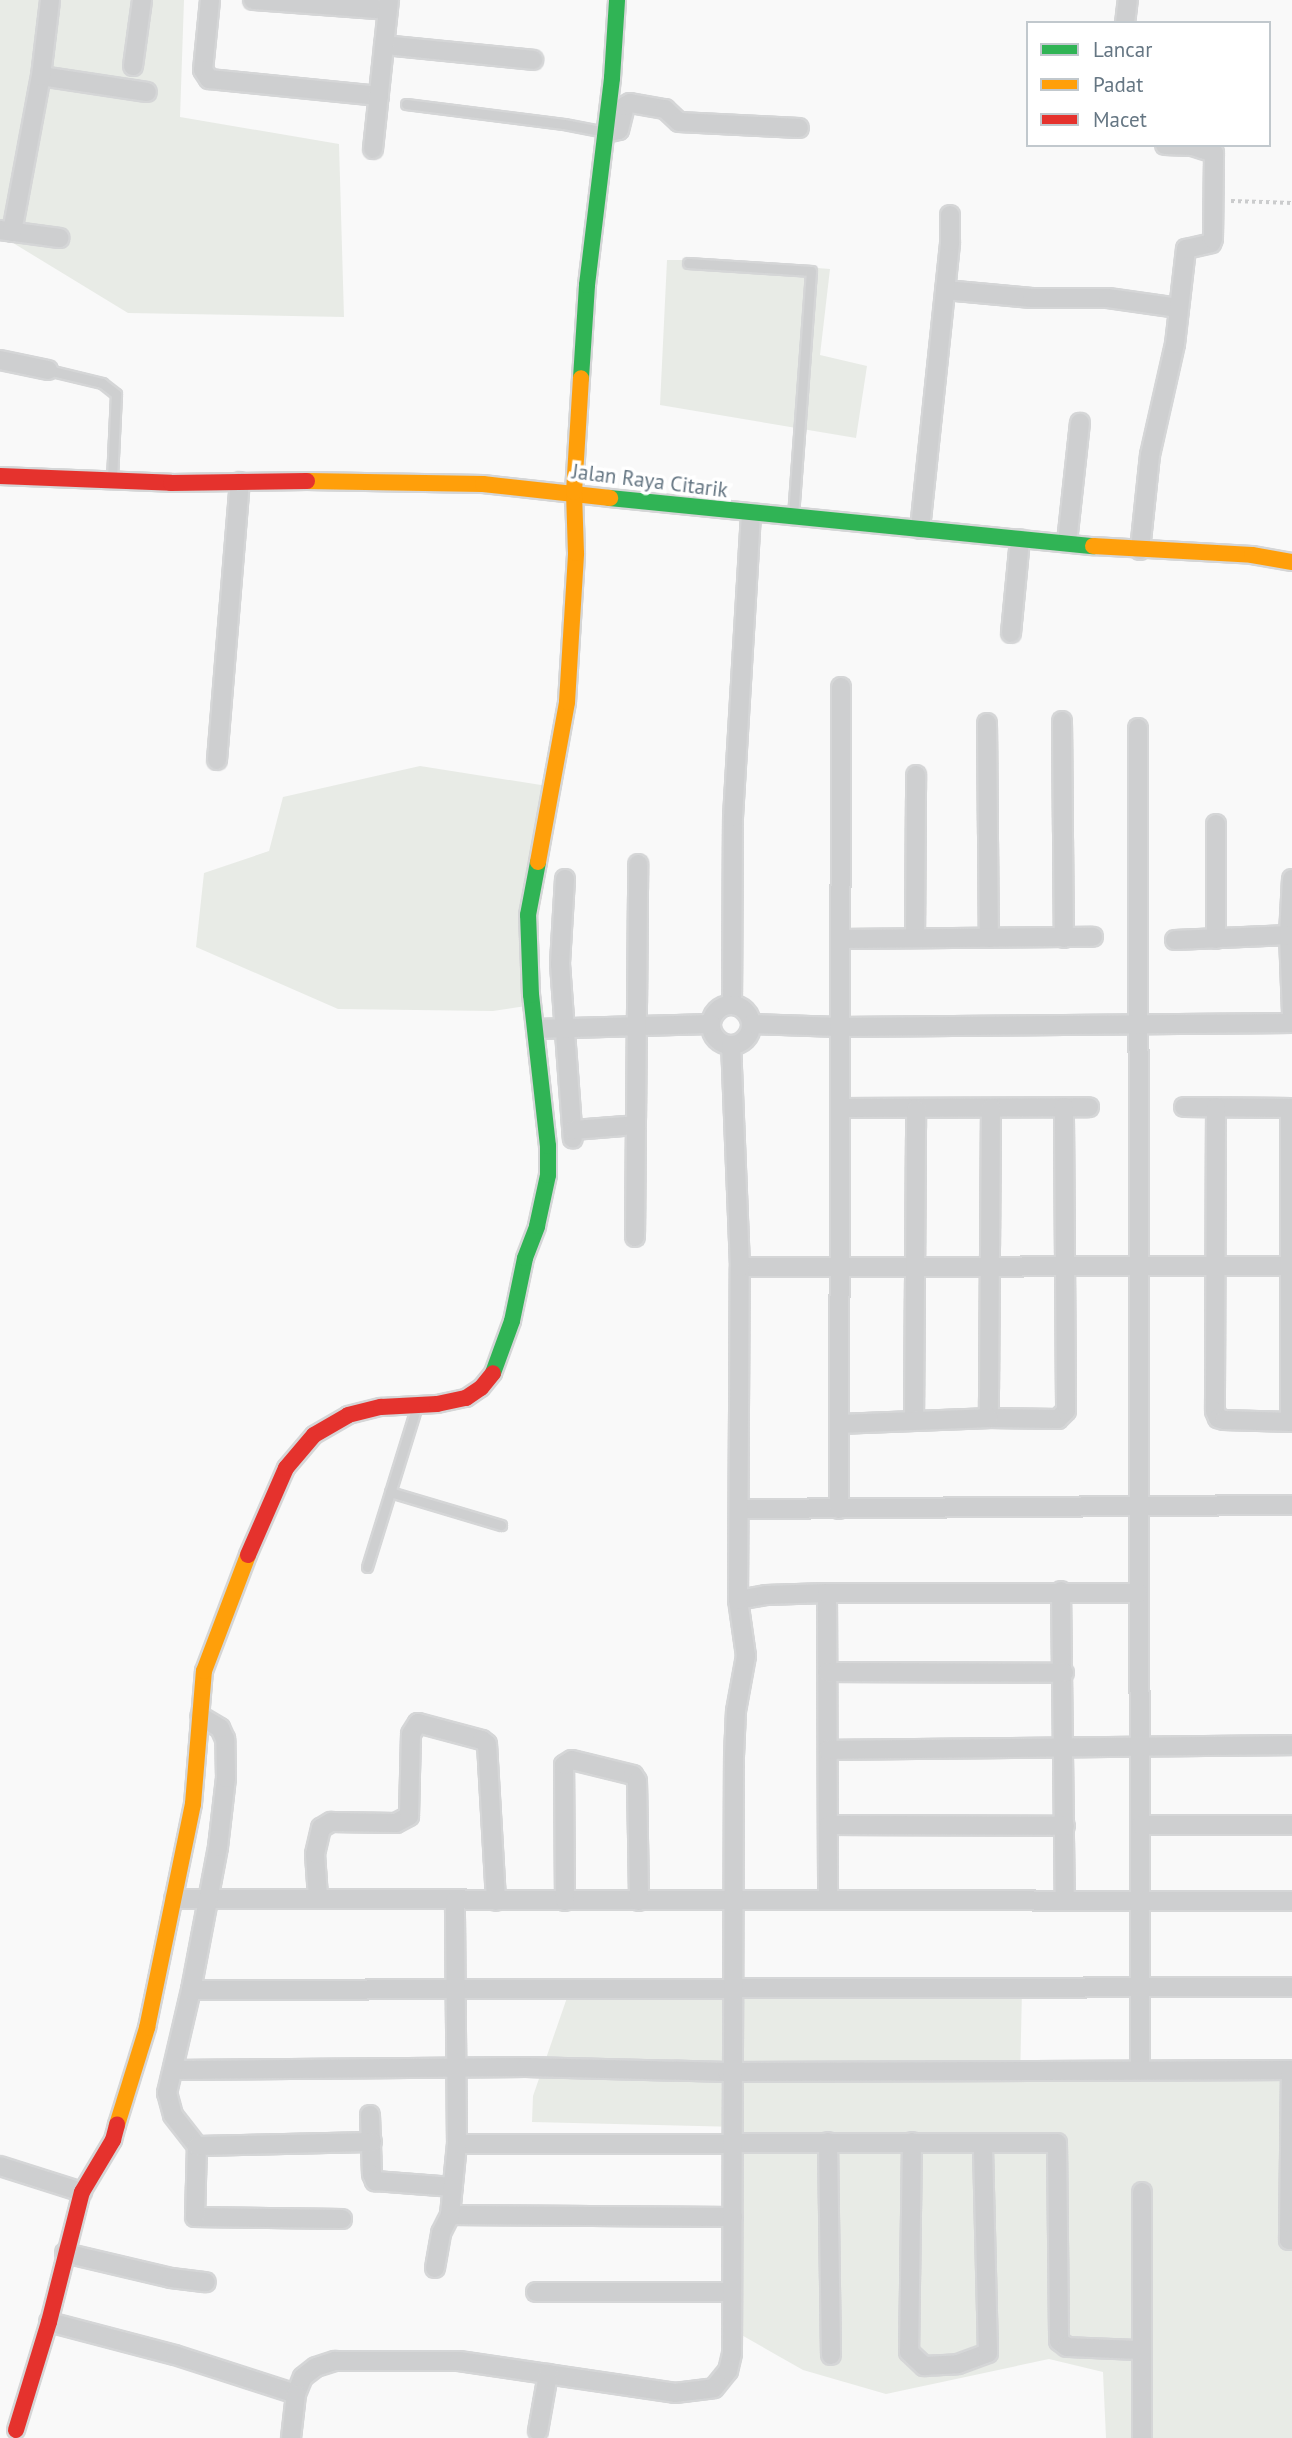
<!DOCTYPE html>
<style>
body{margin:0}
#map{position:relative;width:1292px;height:2438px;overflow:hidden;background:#f9f9f9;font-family:"PT Sans",sans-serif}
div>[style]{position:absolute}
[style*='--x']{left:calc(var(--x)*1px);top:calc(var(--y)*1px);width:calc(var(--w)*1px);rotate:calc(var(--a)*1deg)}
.green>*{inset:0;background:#e8ebe6}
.path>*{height:3.5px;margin-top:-1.75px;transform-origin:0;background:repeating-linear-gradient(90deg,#cbcccd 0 3.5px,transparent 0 7px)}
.roads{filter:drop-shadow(2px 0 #d5d6d7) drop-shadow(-2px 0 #d5d6d7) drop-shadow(0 2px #d5d6d7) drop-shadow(0 -2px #d5d6d7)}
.lane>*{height:9px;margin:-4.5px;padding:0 4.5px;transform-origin:4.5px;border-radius:4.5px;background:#cecfd0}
.street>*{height:18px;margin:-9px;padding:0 9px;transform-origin:9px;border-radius:9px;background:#cecfd0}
.street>.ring{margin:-9px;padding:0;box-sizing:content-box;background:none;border:18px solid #cecfd0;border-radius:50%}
.fast>*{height:16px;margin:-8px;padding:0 8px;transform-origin:8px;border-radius:8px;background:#30b455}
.slow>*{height:16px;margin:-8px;padding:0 8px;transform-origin:8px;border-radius:8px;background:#ff9f0a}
.jam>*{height:16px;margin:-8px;padding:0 8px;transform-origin:8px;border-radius:8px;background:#e5322d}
span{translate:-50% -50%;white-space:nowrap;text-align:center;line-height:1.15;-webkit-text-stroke:7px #fff;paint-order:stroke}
.street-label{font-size:21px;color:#657683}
.legend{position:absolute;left:1026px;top:21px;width:245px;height:126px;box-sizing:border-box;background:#fff;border:2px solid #c1c8cd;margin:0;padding:9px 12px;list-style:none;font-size:21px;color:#657683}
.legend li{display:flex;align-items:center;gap:14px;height:35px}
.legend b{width:35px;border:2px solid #c1c8cd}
</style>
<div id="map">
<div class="green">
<i style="clip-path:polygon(0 0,184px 0,180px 117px,339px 144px,344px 317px,128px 313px,0 235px)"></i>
<i style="clip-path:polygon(667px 260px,714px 260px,830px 269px,820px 355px,867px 366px,856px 438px,660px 405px)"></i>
<i style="clip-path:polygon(420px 766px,560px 788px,532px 922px,526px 1006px,493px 1011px,338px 1009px,196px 947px,204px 873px,269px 851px,283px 797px)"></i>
<i style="clip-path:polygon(570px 1989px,1022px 1990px,1020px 2081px,1292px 2081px,1292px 2438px,1106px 2438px,1103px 2372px,1049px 2359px,886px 2394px,803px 2370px,738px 2333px,740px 2127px,532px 2122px,533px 2096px)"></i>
</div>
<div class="path">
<i style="--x:1231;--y:201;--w:61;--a:1.9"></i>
</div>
<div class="roads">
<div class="lane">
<i style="--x:406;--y:104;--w:159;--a:7.2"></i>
<i style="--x:564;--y:124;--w:42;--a:11"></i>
<i style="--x:688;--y:263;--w:123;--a:3.7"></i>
<i style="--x:811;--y:271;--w:246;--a:94.2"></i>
<i style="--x:48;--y:370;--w:56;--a:13.5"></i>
<i style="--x:102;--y:383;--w:18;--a:38"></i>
<i style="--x:116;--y:394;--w:86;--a:92.7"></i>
<i style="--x:390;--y:1492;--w:116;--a:16.6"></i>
<i style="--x:367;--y:1567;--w:165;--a:-72.8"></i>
</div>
<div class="street">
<i style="--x:210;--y:0;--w:70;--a:95.7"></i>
<i style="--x:203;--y:70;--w:11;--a:56"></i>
<i style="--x:209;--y:79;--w:171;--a:5.7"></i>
<i style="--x:253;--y:0;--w:135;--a:4.2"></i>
<i style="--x:1125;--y:23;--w:23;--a:-83"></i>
<i style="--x:384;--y:45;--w:150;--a:5.7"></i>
<i style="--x:133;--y:66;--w:67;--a:-82.2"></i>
<i style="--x:41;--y:76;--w:107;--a:8.6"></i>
<i style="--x:606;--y:133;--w:13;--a:-13"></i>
<i style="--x:619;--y:130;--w:25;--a:-76"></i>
<i style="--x:625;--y:106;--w:6;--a:-31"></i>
<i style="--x:630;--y:103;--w:36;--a:10"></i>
<i style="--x:665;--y:109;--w:19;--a:43"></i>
<i style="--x:679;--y:122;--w:120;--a:2.9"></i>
<i style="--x:373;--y:149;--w:150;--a:-83.9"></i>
<i style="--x:0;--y:230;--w:60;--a:7.7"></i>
<i style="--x:12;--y:232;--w:159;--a:-79.5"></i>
<i style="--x:41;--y:76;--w:77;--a:-83.2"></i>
<i style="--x:945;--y:290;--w:87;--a:5.3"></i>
<i style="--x:1032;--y:298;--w:76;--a:0"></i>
<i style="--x:1108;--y:298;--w:71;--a:8.1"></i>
<i style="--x:0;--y:360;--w:49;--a:11.8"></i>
<i style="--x:920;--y:529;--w:289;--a:-84"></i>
<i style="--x:950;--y:242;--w:27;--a:-90"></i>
<i style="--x:1067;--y:542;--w:120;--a:-83.8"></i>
<i style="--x:1140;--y:550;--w:96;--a:-84"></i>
<i style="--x:1150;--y:455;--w:114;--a:-77.3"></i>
<i style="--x:1175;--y:344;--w:96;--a:-83.4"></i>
<i style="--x:1186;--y:249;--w:26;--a:-13"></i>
<i style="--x:1211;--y:243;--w:4;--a:-63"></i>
<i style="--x:1213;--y:239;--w:86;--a:-89.3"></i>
<i style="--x:1214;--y:153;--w:23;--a:-162"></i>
<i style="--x:1192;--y:146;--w:27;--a:-178"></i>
<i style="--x:1011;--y:633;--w:94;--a:-84.5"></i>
<i style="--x:1062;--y:721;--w:217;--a:89.5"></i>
<i style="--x:987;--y:723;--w:215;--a:89.5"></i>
<i style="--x:1138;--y:728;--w:1341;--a:89.91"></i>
<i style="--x:217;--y:760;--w:279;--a:-85.3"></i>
<i style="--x:1216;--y:824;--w:115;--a:90"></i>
<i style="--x:565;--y:879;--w:85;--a:93.4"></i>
<i style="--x:560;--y:964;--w:175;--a:85.8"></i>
<i style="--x:1292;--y:879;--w:56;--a:93.1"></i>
<i style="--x:1289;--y:935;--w:79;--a:87.8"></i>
<i style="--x:915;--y:938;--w:163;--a:-89.6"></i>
<i style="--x:840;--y:939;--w:253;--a:-0.5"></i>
<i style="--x:1175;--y:940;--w:114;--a:-2.5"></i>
<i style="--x:732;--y:1005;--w:188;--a:-89.7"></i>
<i style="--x:733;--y:817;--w:304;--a:-86.6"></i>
<i class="ring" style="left:711px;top:1005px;width:22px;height:22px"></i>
<i style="--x:752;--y:1024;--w:87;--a:2"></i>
<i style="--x:839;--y:1027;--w:453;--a:-0.5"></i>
<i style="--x:536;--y:1029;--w:175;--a:-1.6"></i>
<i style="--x:1184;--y:1107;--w:108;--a:0.5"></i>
<i style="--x:1216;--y:1107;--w:304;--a:90.2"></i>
<i style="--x:1215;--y:1411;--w:8;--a:67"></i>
<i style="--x:1218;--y:1418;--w:6;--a:18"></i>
<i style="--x:1224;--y:1420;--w:68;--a:1.7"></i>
<i style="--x:841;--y:1108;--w:248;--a:-0.2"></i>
<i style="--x:991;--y:1108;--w:310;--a:90.4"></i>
<i style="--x:989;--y:1418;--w:69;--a:0.8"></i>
<i style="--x:1058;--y:1419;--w:11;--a:-45"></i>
<i style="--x:1066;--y:1411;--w:6;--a:-90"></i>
<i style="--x:1066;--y:1405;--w:298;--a:-90.4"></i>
<i style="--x:573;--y:1130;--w:63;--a:-4.5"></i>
<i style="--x:635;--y:1237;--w:373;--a:-89.5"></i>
<i style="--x:740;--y:1267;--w:552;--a:-0.1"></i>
<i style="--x:914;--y:1420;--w:311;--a:-89.6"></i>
<i style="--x:1290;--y:1422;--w:314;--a:-90"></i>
<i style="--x:841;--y:1424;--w:148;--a:-2.3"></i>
<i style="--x:741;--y:1509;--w:551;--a:-0.42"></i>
<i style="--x:839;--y:1509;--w:822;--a:-89.86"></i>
<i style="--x:1061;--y:1591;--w:310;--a:89.3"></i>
<i style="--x:827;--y:1593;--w:306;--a:89.8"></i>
<i style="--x:738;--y:1600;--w:28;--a:-10"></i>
<i style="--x:766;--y:1595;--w:61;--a:-1.9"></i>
<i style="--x:827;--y:1593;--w:311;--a:0"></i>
<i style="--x:827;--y:1672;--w:237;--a:0.2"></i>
<i style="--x:828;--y:1750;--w:464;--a:-0.6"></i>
<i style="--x:829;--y:1825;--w:236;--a:0.2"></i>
<i style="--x:1141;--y:1825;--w:151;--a:0"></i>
<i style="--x:318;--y:1897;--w:43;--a:-94"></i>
<i style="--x:315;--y:1854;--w:27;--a:-77"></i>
<i style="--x:321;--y:1828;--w:12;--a:-31"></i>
<i style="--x:331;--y:1822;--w:65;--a:0.9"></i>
<i style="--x:396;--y:1823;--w:15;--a:-28"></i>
<i style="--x:409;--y:1816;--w:82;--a:-88.6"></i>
<i style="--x:411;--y:1734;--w:13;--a:-58"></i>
<i style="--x:418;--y:1723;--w:66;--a:14.9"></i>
<i style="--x:482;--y:1740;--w:6;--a:39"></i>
<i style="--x:487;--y:1744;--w:157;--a:86.7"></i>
<i style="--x:174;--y:1899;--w:1118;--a:0.1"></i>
<i style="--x:565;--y:1901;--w:136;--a:-90.4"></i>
<i style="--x:564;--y:1765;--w:9;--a:-32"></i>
<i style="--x:572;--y:1760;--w:63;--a:13.8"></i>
<i style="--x:633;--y:1775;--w:7;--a:56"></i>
<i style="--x:637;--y:1781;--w:120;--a:89"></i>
<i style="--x:191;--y:1990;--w:1101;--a:-0.16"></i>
<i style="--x:173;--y:2070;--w:353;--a:-0.5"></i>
<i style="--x:526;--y:2067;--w:201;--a:1.4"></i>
<i style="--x:727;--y:2072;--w:565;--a:-0.2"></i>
<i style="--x:1291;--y:2070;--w:170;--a:90.7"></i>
<i style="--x:1289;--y:2240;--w:3;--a:0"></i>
<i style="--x:370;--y:2115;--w:59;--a:88.1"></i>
<i style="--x:372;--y:2174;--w:8;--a:67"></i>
<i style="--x:375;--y:2181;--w:78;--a:4.4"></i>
<i style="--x:828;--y:2142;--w:213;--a:89.2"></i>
<i style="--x:912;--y:2142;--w:210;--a:90.8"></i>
<i style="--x:909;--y:2352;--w:21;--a:43"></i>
<i style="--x:924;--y:2366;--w:34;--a:-3"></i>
<i style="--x:958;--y:2364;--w:32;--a:-20"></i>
<i style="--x:988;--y:2353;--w:209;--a:-91.4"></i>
<i style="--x:457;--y:2144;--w:600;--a:-0.1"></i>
<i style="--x:1057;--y:2143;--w:198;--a:89.4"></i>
<i style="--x:1059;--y:2341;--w:10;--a:37"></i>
<i style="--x:1067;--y:2347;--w:73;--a:2.4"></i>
<i style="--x:197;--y:2146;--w:39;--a:-128"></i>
<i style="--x:173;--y:2115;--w:23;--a:-105"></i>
<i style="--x:167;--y:2093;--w:106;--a:-76.9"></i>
<i style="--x:191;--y:1990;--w:146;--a:-79.3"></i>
<i style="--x:218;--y:1847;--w:69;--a:-83.4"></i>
<i style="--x:226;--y:1778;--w:39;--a:-91"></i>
<i style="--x:225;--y:1739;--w:12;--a:-114"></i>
<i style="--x:220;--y:1728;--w:23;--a:-149"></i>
<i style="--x:0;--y:2166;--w:86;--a:17.6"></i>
<i style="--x:450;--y:2215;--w:283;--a:0.4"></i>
<i style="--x:342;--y:2219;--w:147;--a:-179.2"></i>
<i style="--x:195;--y:2217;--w:71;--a:-88.4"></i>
<i style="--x:197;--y:2146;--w:175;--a:-1.3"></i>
<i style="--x:65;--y:2253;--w:109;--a:13.3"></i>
<i style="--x:171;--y:2278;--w:35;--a:7"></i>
<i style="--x:435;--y:2268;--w:36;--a:-80"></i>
<i style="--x:441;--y:2233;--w:20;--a:-63"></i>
<i style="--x:450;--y:2215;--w:71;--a:-84.4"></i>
<i style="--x:457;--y:2144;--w:243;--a:-90.5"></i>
<i style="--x:536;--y:2292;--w:196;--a:0"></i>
<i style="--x:49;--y:2322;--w:130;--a:14.7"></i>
<i style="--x:175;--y:2355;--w:127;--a:17.9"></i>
<i style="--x:296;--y:2394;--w:18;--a:-68"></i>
<i style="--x:303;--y:2377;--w:16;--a:-38"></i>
<i style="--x:316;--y:2367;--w:20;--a:-18"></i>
<i style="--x:335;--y:2361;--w:124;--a:0"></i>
<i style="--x:459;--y:2361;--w:218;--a:8.4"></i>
<i style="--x:675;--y:2393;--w:39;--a:-7"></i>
<i style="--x:714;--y:2388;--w:22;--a:-51"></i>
<i style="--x:728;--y:2371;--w:18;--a:-77"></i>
<i style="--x:732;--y:2353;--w:597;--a:-89.81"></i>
<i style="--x:734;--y:1756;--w:45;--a:-87.5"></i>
<i style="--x:736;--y:1711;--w:56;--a:-79.7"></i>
<i style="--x:746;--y:1656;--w:57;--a:-98.1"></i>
<i style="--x:738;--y:1600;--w:333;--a:-89.7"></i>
<i style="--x:740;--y:1267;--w:222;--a:-92.3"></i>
<i style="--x:538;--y:2431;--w:58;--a:-80"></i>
<i style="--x:291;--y:2438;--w:44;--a:-83.5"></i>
<i style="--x:1142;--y:2438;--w:246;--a:-90"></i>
</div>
<div class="fast">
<i style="--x:581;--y:378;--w:93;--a:-86.3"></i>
<i style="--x:587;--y:285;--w:209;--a:-83.1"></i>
<i style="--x:612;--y:78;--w:78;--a:-86.3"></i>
<i style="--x:610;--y:498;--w:485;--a:5.7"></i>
<i style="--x:493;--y:1373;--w:55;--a:-69.9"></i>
<i style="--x:512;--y:1321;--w:64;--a:-78.3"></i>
<i style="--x:525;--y:1258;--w:34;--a:-69"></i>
<i style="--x:537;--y:1226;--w:52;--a:-77.8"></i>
<i style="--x:548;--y:1175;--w:29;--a:-90"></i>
<i style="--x:548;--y:1146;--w:152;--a:-96.4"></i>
<i style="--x:531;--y:995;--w:80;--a:-92.1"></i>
<i style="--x:528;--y:915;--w:54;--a:-79.3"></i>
</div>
<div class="slow">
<i style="--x:307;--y:481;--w:176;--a:1"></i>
<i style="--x:483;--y:484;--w:128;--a:6.3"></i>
<i style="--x:1093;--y:546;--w:159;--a:3.2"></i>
<i style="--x:1252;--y:555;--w:41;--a:9.9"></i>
<i style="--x:538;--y:862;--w:163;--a:-79.7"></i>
<i style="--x:567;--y:702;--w:149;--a:-86.5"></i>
<i style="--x:576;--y:553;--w:61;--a:-91.9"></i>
<i style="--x:574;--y:492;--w:114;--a:-86.5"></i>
<i style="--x:117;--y:2125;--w:102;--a:-72.8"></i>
<i style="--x:147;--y:2028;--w:229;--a:-78.4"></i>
<i style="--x:193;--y:1804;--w:133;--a:-85.3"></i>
<i style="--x:204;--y:1671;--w:124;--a:-69.2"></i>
</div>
<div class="jam">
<i style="--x:0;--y:476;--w:171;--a:2.3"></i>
<i style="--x:171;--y:483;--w:136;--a:-0.8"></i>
<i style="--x:248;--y:1555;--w:95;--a:-66.4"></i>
<i style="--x:286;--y:1468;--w:43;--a:-49.7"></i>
<i style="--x:314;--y:1435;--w:39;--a:-30"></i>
<i style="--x:348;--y:1415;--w:34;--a:-14"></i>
<i style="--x:381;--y:1407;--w:56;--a:-3.1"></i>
<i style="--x:437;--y:1404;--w:30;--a:-12"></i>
<i style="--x:466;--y:1398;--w:18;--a:-34"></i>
<i style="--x:481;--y:1388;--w:19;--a:-51"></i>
<i style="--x:16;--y:2430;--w:113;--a:-73"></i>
<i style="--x:49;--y:2322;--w:134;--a:-75.8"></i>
<i style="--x:82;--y:2192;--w:61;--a:-59.2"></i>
<i style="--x:113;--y:2140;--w:16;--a:-75"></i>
</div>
</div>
<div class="street-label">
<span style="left:650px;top:481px;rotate:7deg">Jalan Raya Citarik</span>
</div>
<ul class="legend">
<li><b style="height:9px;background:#30b455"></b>Lancar</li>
<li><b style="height:9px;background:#ff9f0a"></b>Padat</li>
<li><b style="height:9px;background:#e5322d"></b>Macet</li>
</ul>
</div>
